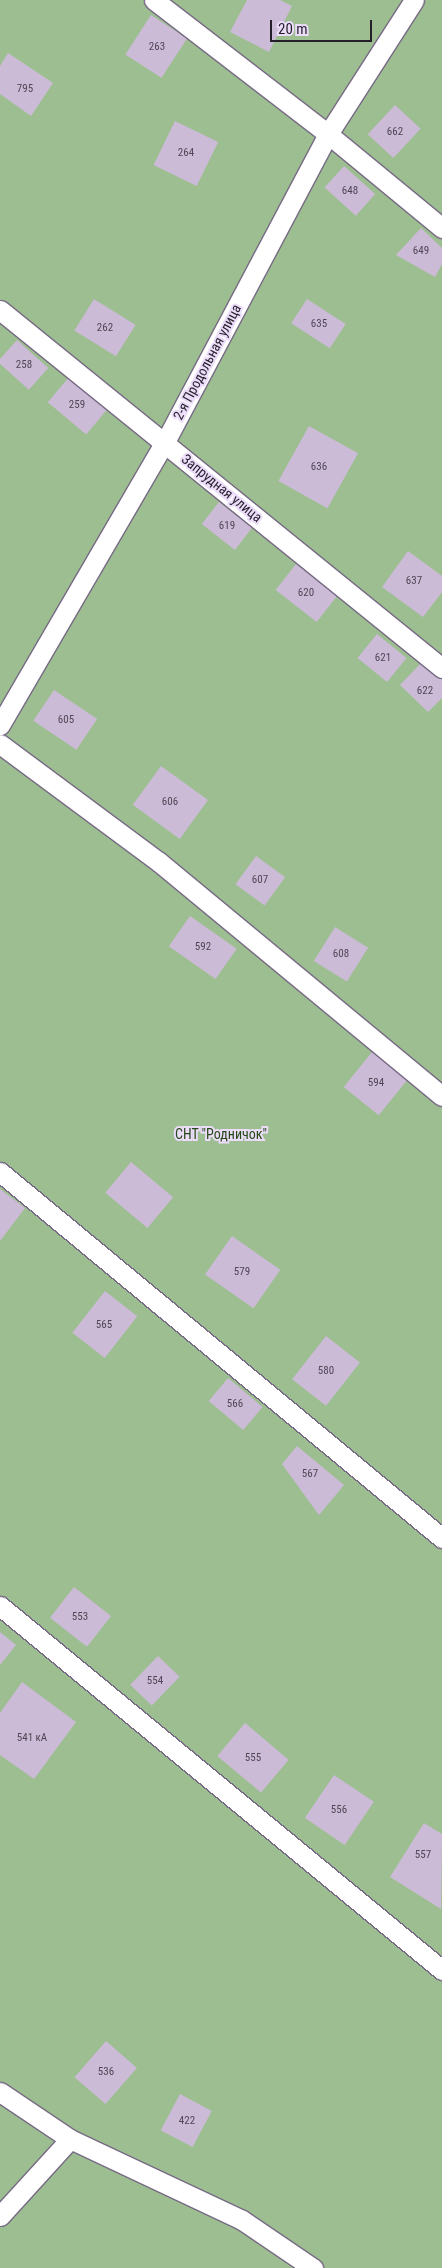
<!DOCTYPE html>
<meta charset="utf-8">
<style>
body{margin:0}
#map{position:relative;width:442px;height:2268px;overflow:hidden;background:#ebdcfa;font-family:"Roboto Condensed",sans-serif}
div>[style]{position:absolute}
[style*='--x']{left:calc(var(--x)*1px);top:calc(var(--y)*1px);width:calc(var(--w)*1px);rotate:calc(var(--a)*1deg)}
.green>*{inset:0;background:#9dbe91;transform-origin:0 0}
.building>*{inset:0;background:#ccbbd7;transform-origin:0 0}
.roads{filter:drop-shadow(1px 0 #776a84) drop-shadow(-1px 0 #776a84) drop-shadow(0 1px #776a84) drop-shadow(0 -1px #776a84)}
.lane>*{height:19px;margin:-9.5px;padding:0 9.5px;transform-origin:9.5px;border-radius:9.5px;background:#fff}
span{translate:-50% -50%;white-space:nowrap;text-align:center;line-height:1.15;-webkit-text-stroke:4px #ebdcfa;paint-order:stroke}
.number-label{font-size:11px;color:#4f4655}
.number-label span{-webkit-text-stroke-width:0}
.street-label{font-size:14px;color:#251f2a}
.park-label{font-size:14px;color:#254817}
.scale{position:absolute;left:270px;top:20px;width:102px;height:22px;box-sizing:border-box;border:2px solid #251f2a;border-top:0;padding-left:6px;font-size:15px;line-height:18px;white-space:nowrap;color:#251f2a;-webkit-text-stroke:4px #ebdcfa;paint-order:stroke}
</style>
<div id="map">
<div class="green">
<i style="left:0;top:0;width:442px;height:2268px"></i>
</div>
<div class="building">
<i style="clip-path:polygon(247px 0,280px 0,292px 6px,269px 52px,230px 32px)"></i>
<i style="left:151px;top:15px;width:43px;height:47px;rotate:33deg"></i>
<i style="clip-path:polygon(8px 53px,53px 83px,31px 116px,0 94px,0 66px)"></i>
<i style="left:395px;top:105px;width:35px;height:40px;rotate:43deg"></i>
<i style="left:175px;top:121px;width:48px;height:49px;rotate:26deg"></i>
<i style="left:344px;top:166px;width:42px;height:29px;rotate:42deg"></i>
<i style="clip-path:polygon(421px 228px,442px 248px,442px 264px,435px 277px,396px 255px)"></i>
<i style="left:94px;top:299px;width:49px;height:37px;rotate:32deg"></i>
<i style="left:307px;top:299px;width:46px;height:29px;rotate:33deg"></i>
<i style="left:17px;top:340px;width:42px;height:29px;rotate:42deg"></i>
<i style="left:69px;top:377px;width:50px;height:33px;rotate:40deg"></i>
<i style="left:309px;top:426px;width:56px;height:63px;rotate:29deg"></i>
<i style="left:219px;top:502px;width:42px;height:28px;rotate:38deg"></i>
<i style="clip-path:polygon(408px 551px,442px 576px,442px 592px,423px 617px,382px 587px)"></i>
<i style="left:296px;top:564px;width:52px;height:33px;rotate:38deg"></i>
<i style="left:377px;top:634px;width:38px;height:31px;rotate:39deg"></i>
<i style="clip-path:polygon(424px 660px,442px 678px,442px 698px,428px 712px,400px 685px)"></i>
<i style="left:54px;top:690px;width:52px;height:37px;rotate:34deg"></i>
<i style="left:161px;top:766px;width:58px;height:48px;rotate:36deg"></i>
<i style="left:256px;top:856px;width:36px;height:35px;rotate:36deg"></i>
<i style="left:190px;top:916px;width:57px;height:37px;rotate:35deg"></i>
<i style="left:335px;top:927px;width:39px;height:40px;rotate:32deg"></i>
<i style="left:372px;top:1052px;width:45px;height:45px;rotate:39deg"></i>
<i style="left:131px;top:1162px;width:55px;height:40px;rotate:40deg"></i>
<i style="clip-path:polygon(0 1189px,25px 1208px,0 1241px)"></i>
<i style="left:232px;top:1236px;width:59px;height:47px;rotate:35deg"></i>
<i style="left:105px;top:1291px;width:41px;height:53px;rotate:38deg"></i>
<i style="left:326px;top:1336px;width:43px;height:55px;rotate:38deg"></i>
<i style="left:228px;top:1378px;width:45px;height:30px;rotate:40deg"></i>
<i style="clip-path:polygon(297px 1446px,344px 1485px,319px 1515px,282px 1464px)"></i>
<i style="left:74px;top:1587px;width:47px;height:39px;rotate:38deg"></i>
<i style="clip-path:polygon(0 1632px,16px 1645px,0 1665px)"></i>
<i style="left:158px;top:1656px;width:30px;height:40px;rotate:44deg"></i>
<i style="clip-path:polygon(22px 1682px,76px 1722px,34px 1779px,0 1755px,0 1713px)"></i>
<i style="left:245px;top:1723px;width:57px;height:43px;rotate:40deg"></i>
<i style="left:334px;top:1775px;width:48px;height:52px;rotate:34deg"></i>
<i style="clip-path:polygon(424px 1823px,442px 1834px,441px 1909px,390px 1877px)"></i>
<i style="left:106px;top:2041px;width:41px;height:48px;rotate:41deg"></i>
<i style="left:180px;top:2094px;width:36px;height:41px;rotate:28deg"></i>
</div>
<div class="roads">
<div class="lane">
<i style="--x:154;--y:0;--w:220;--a:37.6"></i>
<i style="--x:328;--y:134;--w:148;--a:39.5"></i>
<i style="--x:0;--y:310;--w:569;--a:39.01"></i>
<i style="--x:0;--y:725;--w:328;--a:-59.8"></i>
<i style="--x:165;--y:442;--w:348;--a:-62.1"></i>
<i style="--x:328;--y:134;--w:159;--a:-57.3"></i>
<i style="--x:0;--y:744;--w:198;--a:36.6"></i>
<i style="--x:159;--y:862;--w:367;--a:39.6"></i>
<i style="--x:0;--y:1172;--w:574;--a:39.63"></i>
<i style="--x:0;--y:1606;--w:573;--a:39.47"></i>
<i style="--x:0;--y:2092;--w:84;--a:33.9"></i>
<i style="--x:70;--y:2139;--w:190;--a:25.2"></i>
<i style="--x:242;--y:2220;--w:86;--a:34.1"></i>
<i style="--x:0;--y:2216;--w:104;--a:-47.7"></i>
</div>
</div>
<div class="number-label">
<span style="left:157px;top:47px">263</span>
<span style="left:25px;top:89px">795</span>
<span style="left:395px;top:132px">662</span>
<span style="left:186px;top:153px">264</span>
<span style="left:350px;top:191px">648</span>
<span style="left:421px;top:251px">649</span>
<span style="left:319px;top:324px">635</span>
<span style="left:105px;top:328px">262</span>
<span style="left:24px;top:365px">258</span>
<span style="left:77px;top:405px">259</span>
<span style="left:319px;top:467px">636</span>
<span style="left:227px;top:526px">619</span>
<span style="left:414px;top:581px">637</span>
<span style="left:306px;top:593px">620</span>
<span style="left:383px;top:658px">621</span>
<span style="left:425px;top:691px">622</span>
<span style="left:66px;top:720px">605</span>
<span style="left:170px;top:802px">606</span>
<span style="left:260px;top:880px">607</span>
<span style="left:203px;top:947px">592</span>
<span style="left:341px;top:954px">608</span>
<span style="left:376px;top:1083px">594</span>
<span style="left:242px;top:1272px">579</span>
<span style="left:104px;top:1325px">565</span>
<span style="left:326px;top:1371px">580</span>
<span style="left:235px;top:1404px">566</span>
<span style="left:310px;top:1474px">567</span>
<span style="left:80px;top:1617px">553</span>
<span style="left:155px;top:1681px">554</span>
<span style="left:32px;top:1738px">541 кА</span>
<span style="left:253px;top:1758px">555</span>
<span style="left:339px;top:1810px">556</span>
<span style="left:423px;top:1855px">557</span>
<span style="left:106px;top:2072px">536</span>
<span style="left:187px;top:2121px">422</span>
</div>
<div class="street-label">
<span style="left:207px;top:362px;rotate:-62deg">2-я Продольная улица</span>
<span style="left:222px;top:488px;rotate:39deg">Запрудная улица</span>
</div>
<div class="park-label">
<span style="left:221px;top:1134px">СНТ "Родничок"</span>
</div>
<div class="scale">20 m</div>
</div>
